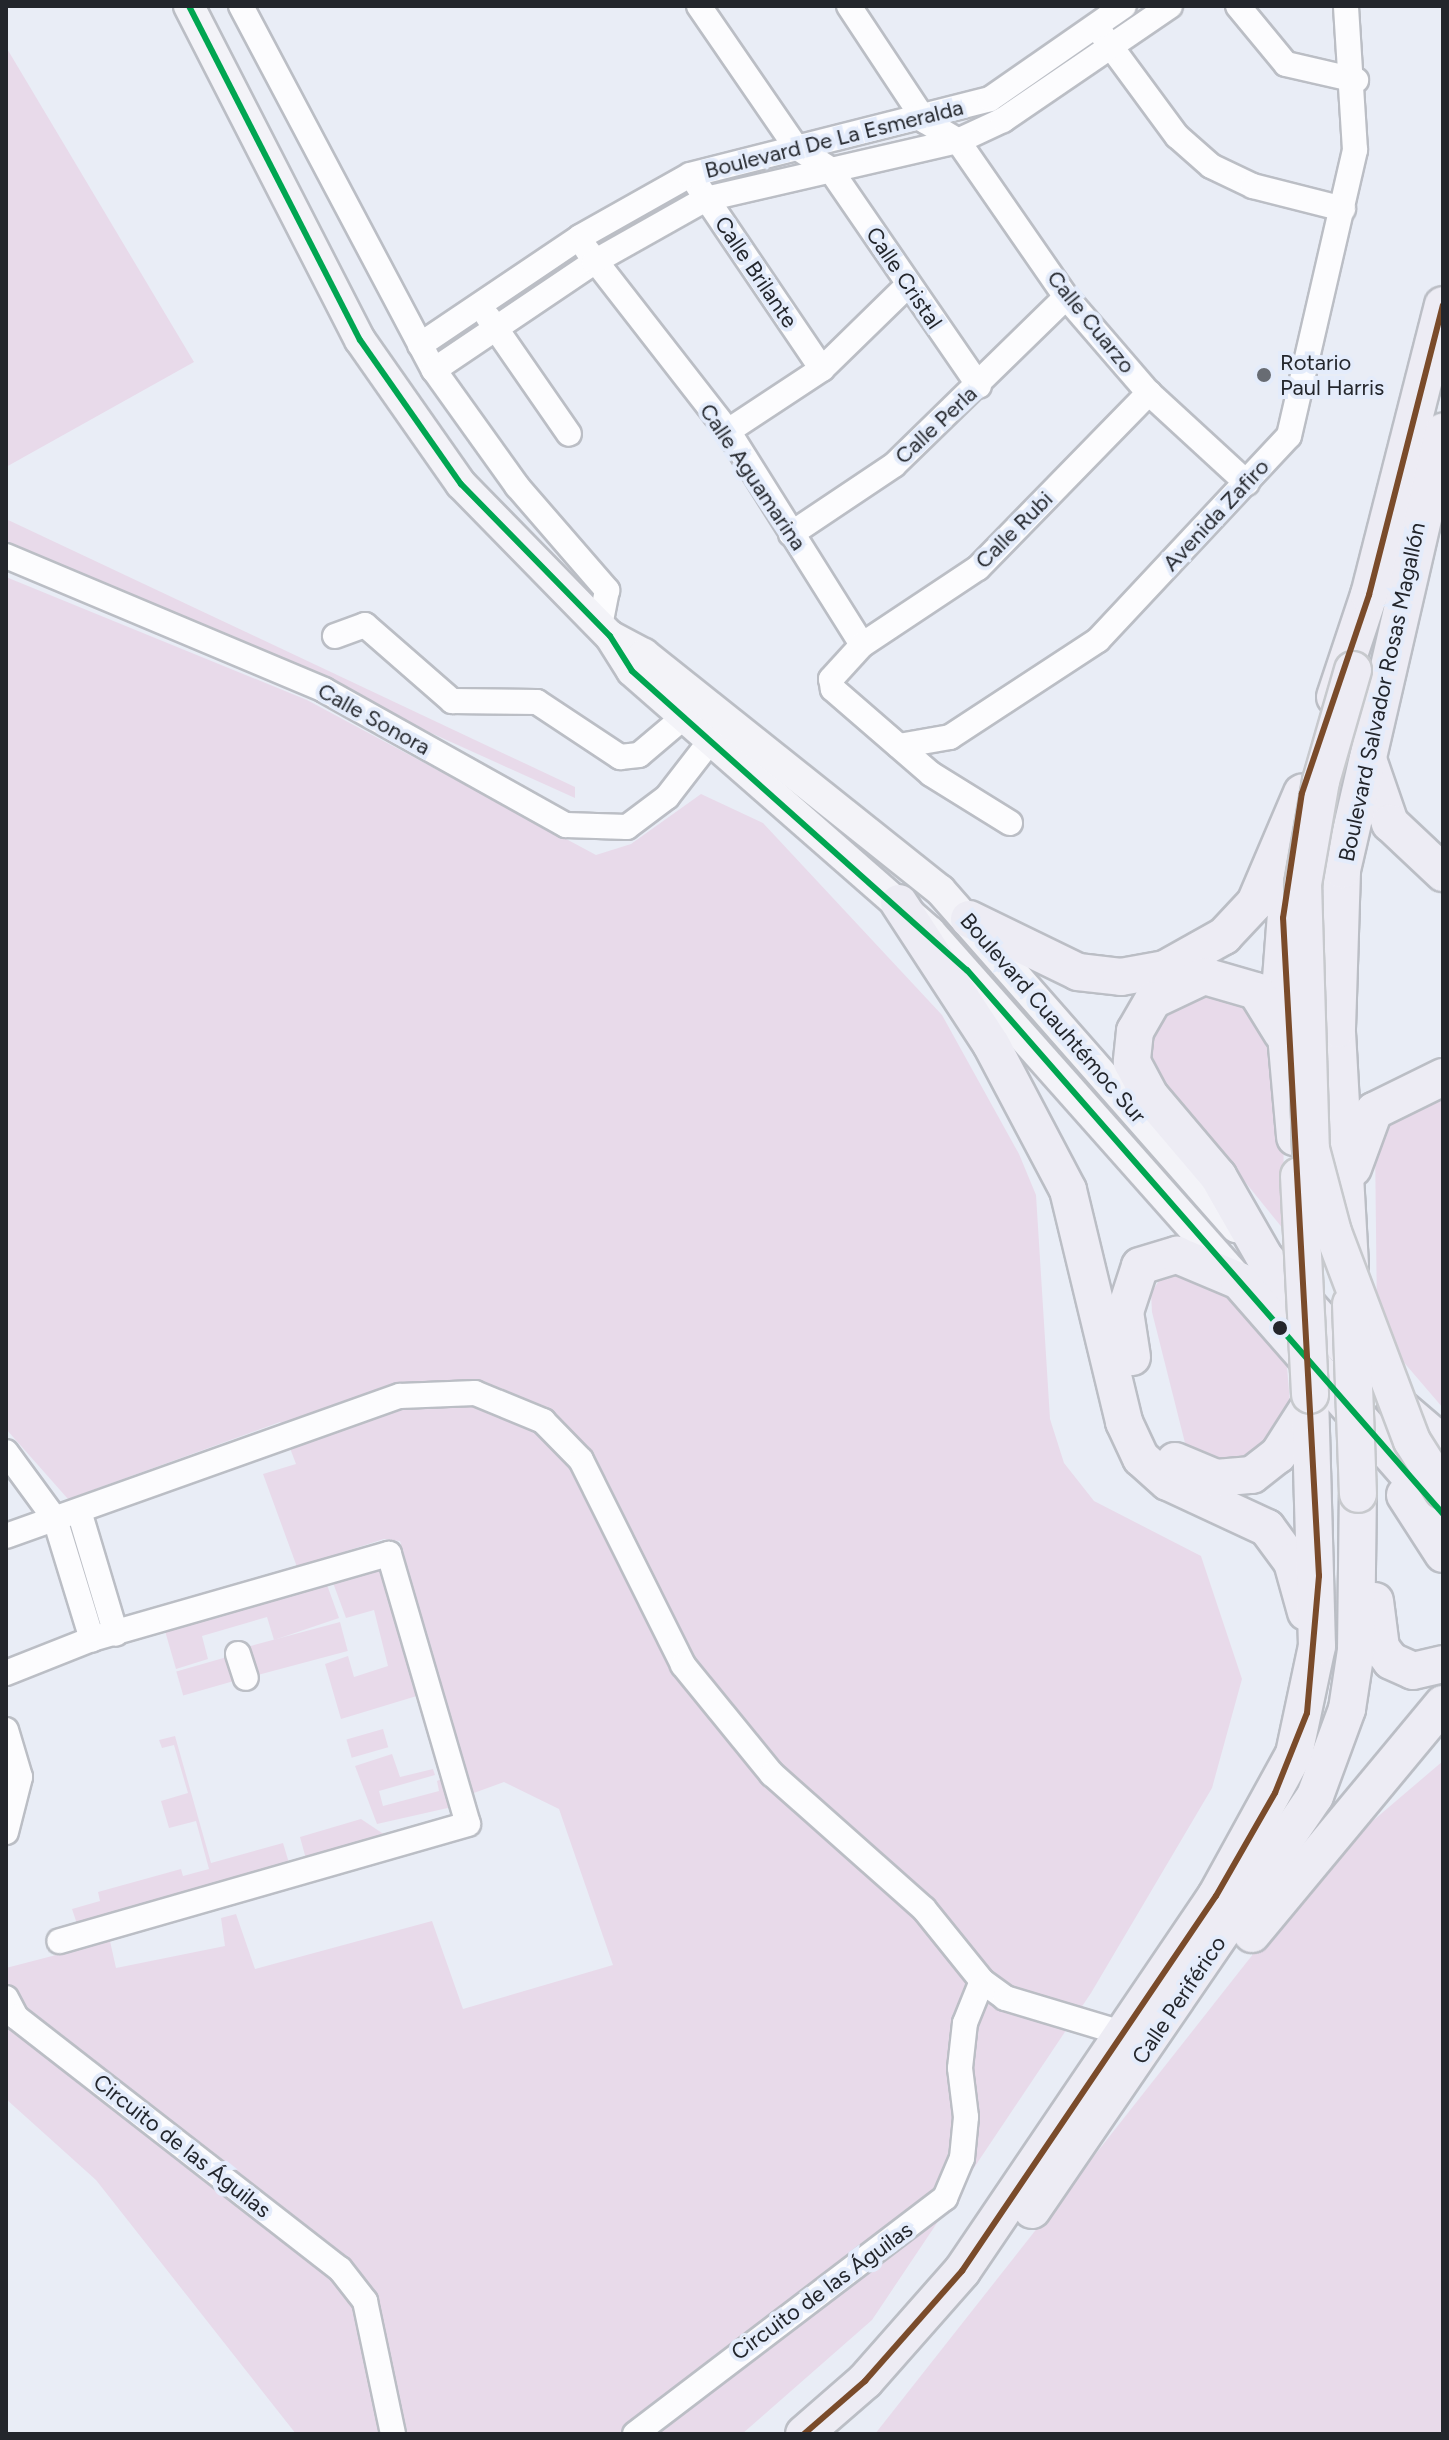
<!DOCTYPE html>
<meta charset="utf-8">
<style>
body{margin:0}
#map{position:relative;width:1449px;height:2440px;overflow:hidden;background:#e9edf6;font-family:Figtree,sans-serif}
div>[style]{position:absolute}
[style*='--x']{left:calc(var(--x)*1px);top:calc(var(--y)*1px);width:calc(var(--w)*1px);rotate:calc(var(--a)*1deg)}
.green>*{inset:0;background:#e8daea;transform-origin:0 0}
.roads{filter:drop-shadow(2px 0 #bbbec5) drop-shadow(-2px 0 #bbbec5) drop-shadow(0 2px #bbbec5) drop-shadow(0 -2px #bbbec5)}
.minor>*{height:24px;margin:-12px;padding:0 12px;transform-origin:12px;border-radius:12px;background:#fcfcfe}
.major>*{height:30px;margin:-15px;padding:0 15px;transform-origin:15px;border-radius:15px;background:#f3f3f8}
.highway>*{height:36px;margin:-18px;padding:0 18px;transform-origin:18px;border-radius:18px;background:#edecf4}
.bridges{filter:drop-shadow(2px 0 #c7c9cd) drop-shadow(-2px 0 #c7c9cd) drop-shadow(0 2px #c7c9cd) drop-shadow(0 -2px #c7c9cd)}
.highway-bridge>*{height:36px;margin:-18px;padding:0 18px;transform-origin:18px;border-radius:18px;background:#edecf4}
.bus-1>*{height:6px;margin:-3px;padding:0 3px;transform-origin:3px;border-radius:3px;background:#00a651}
.bus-2>*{height:6px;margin:-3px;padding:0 3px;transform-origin:3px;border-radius:3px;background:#7a4b2a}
.dots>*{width:22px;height:22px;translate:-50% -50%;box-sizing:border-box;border:4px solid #e4ecfb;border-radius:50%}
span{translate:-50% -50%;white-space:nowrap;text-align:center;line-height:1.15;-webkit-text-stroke:8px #e4ecfb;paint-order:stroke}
.street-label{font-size:22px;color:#23262c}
.poi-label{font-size:22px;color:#23262c}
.left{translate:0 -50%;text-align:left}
.frame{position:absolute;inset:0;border:8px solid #23262c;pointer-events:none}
</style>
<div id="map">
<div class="green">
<i style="clip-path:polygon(6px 47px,194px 362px,6px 467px)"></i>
<i style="clip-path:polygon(6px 519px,575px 787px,575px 798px,6px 541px)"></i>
<i style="clip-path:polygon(6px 577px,307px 700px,596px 855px,631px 844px,701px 794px,763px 823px,942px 1015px,1019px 1154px,1036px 1195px,1050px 1419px,1064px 1463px,1094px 1501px,1201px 1556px,1242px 1679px,1212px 1788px,1091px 1993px,872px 2320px,742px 2434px,296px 2434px,96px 2180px,6px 2099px,6px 1968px,110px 1941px,116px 1968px,225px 1946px,221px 1918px,236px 1914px,255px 1969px,432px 1921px,463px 2009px,613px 1965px,559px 1809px,504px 1782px,471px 1794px,400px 1541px,384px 1539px,297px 1567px,263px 1474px,296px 1464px,280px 1422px,68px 1499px,6px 1429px)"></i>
<i style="clip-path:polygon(1242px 992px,1283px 1065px,1284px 1230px,1165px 1083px,1150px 1051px,1151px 1026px,1182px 996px)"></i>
<i style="clip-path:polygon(1443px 1098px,1443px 1408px,1383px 1338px,1377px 1318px,1375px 1141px,1387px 1121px)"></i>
<i style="clip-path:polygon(1167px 1268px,1210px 1275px,1286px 1355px,1290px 1403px,1279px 1435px,1246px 1462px,1223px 1464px,1185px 1443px,1152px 1312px,1151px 1293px)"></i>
<i style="clip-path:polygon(383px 1565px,420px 1695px,341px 1719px,325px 1664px,348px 1656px,354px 1677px,388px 1666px,374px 1610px,346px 1618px,332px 1580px)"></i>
<i style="clip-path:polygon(326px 1582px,339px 1618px,274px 1640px,267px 1617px,202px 1636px,208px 1659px,176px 1669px,165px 1631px)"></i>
<i style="left:340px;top:1622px;width:30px;height:102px;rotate:75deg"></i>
<i style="left:234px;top:1655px;width:25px;height:60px;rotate:74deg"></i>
<i style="left:383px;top:1729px;width:19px;height:38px;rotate:74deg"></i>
<i style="clip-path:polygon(175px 1736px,211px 1863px,283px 1843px,289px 1863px,77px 1924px,72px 1909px,100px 1901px,98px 1892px,181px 1869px,183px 1876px,209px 1869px,196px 1821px,169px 1828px,161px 1801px,188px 1793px,174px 1745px,162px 1748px,159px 1740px)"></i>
<i style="clip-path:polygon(392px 1754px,400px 1777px,433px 1769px,435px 1775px,379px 1791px,383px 1806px,439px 1791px,437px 1781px,444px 1778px,452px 1807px,377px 1824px,355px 1766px)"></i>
<i style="clip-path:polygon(1443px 1761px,1443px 2434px,875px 2434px,1328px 1859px)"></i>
<i style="clip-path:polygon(361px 1819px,385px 1835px,306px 1859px,300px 1837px)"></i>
</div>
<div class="roads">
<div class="minor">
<i style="--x:241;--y:6;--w:412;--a:62.1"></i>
<i style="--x:434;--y:370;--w:143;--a:54.4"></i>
<i style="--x:517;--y:486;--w:138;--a:49.1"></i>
<i style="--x:607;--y:590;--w:37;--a:101"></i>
<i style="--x:699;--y:6;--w:171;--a:55.5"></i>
<i style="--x:796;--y:147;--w:40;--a:32.9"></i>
<i style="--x:830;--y:169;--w:263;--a:55.5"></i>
<i style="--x:849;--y:6;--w:138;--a:56.5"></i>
<i style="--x:925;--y:121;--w:39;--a:31"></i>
<i style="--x:958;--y:141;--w:190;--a:55.3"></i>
<i style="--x:1066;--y:297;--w:127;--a:49.2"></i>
<i style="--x:1149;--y:393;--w:133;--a:42.6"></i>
<i style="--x:1238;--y:6;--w:75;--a:50.4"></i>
<i style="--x:1286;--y:64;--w:72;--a:12.9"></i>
<i style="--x:1101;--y:33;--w:128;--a:53.6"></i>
<i style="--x:1177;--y:136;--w:45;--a:41.4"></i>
<i style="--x:1211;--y:166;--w:47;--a:25.5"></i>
<i style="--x:1253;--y:186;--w:93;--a:14.3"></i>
<i style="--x:698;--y:186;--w:221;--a:55.9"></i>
<i style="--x:587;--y:250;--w:229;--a:52.1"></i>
<i style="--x:728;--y:431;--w:252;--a:57.9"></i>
<i style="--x:488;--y:317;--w:142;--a:55.3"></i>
<i style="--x:420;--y:345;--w:193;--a:-34"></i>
<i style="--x:580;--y:237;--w:126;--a:-29.4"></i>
<i style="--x:690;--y:175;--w:309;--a:-14.2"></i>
<i style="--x:990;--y:99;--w:163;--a:-34.8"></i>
<i style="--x:434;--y:370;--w:193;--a:-34"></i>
<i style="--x:594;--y:262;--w:129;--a:-29.4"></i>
<i style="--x:706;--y:199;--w:259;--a:-13"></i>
<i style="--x:958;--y:141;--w:50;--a:-25"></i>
<i style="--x:1003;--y:120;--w:202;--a:-34.3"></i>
<i style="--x:728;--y:431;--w:113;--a:-33.4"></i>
<i style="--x:822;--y:369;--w:120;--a:-44.3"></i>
<i style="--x:791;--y:534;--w:124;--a:-33.8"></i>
<i style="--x:894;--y:465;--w:240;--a:-44.3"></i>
<i style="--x:6;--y:556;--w:345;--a:22.8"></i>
<i style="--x:324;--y:690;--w:277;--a:29.2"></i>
<i style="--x:566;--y:825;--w:61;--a:1.9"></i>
<i style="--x:627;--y:827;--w:50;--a:-36.9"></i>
<i style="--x:667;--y:797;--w:72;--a:-52.3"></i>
<i style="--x:335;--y:636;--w:32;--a:-20"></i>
<i style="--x:365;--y:625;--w:116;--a:41.1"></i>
<i style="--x:452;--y:701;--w:85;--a:0.7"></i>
<i style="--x:537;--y:702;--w:100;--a:33.5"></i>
<i style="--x:620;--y:757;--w:19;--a:-6"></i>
<i style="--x:639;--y:755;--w:59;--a:-40.2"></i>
<i style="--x:899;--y:746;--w:52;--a:-10"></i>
<i style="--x:950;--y:737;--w:177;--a:-33.2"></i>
<i style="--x:1098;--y:640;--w:279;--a:-46.9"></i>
<i style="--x:1289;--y:436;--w:294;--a:-77"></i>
<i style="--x:1355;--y:150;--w:144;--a:-93.6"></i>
<i style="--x:1010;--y:823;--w:93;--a:-148.2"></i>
<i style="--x:931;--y:774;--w:130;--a:-139.1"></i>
<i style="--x:833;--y:689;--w:10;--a:-101"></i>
<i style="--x:831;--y:679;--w:46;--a:-47.6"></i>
<i style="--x:862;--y:645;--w:139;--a:-33.6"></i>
<i style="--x:978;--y:568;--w:245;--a:-45.7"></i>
<i style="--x:6;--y:1452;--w:83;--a:53.8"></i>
<i style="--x:55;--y:1519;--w:126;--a:72.9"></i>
<i style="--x:79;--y:1511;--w:128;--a:73.3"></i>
<i style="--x:6;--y:1536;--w:418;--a:-19.6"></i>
<i style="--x:400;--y:1396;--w:75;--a:-2.3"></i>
<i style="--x:475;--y:1393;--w:74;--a:22.4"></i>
<i style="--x:543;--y:1421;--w:54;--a:45.7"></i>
<i style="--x:581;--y:1460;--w:229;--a:63.5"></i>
<i style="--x:683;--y:1665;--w:141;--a:50.8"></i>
<i style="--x:772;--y:1774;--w:203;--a:41.6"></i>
<i style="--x:924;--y:1909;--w:92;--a:51.1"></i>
<i style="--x:982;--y:1981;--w:29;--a:36"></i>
<i style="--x:1005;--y:1998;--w:122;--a:16.7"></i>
<i style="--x:238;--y:1654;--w:25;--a:72"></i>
<i style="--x:6;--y:1673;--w:92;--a:-21.6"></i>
<i style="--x:92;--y:1639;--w:309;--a:-16"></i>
<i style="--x:389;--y:1554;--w:281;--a:73.7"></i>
<i style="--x:468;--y:1824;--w:425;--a:164"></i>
<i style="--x:6;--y:1730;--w:49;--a:73.4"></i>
<i style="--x:20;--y:1777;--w:57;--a:104.3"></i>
<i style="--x:6;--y:1998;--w:21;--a:62"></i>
<i style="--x:16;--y:2017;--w:410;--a:37.9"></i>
<i style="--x:340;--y:2269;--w:41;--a:52"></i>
<i style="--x:365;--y:2301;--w:136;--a:78.1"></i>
<i style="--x:635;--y:2434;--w:390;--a:-37.3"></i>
<i style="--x:945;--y:2198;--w:43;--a:-67"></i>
<i style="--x:962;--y:2158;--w:41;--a:-84.4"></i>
<i style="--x:966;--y:2117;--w:49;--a:-97"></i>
<i style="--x:960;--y:2068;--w:45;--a:-83.7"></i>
<i style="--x:965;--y:2023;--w:45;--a:-68"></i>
</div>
<div class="major">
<i style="--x:189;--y:6;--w:375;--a:62.9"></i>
<i style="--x:360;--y:340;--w:176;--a:55"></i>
<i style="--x:461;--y:484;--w:213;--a:45.6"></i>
<i style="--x:610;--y:636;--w:41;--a:57.8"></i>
<i style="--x:632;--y:671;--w:396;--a:41.2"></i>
<i style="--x:930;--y:932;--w:464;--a:48.4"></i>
<i style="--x:612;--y:637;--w:36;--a:28"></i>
<i style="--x:644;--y:654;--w:379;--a:38.6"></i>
<i style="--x:940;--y:890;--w:449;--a:48.7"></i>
</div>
<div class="highway">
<i style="--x:1335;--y:697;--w:108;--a:-71.6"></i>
<i style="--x:1369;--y:595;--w:299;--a:-75.7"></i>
<i style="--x:1369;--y:762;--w:65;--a:71"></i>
<i style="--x:1390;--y:823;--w:73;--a:43.3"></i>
<i style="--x:1291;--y:849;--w:130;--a:94.4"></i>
<i style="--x:1281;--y:979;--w:159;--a:84.9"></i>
<i style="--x:899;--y:903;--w:168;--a:56.9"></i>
<i style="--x:991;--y:1044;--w:165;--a:62.2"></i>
<i style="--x:1068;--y:1190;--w:239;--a:76.4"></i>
<i style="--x:1124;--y:1422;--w:40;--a:65"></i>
<i style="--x:1141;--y:1458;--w:36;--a:42"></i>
<i style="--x:1168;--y:1482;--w:109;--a:24.9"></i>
<i style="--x:1267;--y:1528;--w:42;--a:53.7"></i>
<i style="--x:1292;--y:1562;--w:52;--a:74.4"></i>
<i style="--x:969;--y:919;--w:121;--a:25.9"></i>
<i style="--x:1078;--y:972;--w:43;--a:6.6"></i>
<i style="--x:1121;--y:977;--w:45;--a:-10.3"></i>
<i style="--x:1165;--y:969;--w:68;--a:-29.2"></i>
<i style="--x:1224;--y:936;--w:45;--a:-46.8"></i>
<i style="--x:1255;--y:903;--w:120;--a:-66.9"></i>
<i style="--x:1282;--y:1033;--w:49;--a:-121.8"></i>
<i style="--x:1256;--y:991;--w:54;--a:-163.9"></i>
<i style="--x:1204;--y:976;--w:56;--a:154.8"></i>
<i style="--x:1153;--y:1000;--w:36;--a:120"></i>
<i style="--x:1135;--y:1031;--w:31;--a:96"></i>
<i style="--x:1132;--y:1062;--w:40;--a:62"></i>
<i style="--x:1151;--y:1097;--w:104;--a:49.7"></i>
<i style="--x:1218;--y:1176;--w:95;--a:60.2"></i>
<i style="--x:1265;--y:1258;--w:153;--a:48.2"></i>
<i style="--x:1353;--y:1168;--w:61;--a:-69.8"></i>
<i style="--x:1374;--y:1111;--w:77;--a:-26.2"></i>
<i style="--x:1350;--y:1265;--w:236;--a:-93.2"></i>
<i style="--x:1337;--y:1029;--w:159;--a:-88.2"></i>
<i style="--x:1342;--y:870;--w:450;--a:-77"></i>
<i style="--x:1132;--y:1357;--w:46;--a:-98.8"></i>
<i style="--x:1125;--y:1312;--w:48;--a:-71.9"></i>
<i style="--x:1140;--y:1266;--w:39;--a:-17"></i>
<i style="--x:1177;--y:1255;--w:67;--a:22.8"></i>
<i style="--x:1239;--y:1281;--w:310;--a:48.8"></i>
<i style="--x:1396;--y:1404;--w:62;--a:40.4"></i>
<i style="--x:1175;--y:1461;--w:44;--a:22.5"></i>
<i style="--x:1216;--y:1478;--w:36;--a:-5"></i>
<i style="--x:1252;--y:1475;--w:33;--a:-38"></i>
<i style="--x:1278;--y:1455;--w:59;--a:-57.4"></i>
<i style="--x:1405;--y:1495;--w:70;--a:57.2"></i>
<i style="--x:1375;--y:1601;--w:47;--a:82.7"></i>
<i style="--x:1381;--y:1648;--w:16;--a:52"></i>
<i style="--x:1391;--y:1661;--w:24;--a:24"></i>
<i style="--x:1413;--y:1671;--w:31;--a:-13"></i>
<i style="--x:1252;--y:1934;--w:299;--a:-50.3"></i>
<i style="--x:1032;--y:2210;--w:501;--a:-55.64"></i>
<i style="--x:1315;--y:1796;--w:93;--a:-69.8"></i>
<i style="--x:1347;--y:1709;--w:60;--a:-81.3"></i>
<i style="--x:1356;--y:1650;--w:156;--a:-89.3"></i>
<i style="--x:804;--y:2434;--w:81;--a:-41"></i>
<i style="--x:865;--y:2381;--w:147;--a:-48.6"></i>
<i style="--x:962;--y:2271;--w:453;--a:-55.9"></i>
<i style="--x:1216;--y:1896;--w:162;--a:-61.2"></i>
<i style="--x:1294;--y:1754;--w:110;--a:-78"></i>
<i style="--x:1317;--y:1646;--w:251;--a:-91.6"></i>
</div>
</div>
<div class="bridges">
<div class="highway-bridge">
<i style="--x:1353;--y:670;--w:116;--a:106.1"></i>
<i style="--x:1321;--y:781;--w:105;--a:99.9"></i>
<i style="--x:1303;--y:884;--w:265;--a:88.3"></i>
<i style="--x:1311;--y:1149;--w:86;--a:75.2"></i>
<i style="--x:1333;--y:1232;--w:223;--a:69.3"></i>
<i style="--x:1412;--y:1441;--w:58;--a:57.7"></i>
<i style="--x:1299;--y:1176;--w:219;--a:87.1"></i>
<i style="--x:1351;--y:1304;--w:190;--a:87.9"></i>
</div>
</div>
<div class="bus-1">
<i style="--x:189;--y:6;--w:375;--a:62.9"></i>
<i style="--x:360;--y:340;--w:176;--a:55"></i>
<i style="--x:461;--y:484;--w:213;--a:45.6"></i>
<i style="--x:610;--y:636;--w:41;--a:57.8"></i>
<i style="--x:632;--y:671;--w:449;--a:41.8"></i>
<i style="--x:967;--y:970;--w:723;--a:48.81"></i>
</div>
<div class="bus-2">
<i style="--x:804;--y:2434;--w:81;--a:-41"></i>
<i style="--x:865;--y:2381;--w:147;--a:-48.6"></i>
<i style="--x:962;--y:2271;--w:453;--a:-55.9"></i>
<i style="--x:1216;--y:1896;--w:119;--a:-60.2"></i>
<i style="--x:1275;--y:1793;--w:86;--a:-68.2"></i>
<i style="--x:1307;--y:1713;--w:138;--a:-85"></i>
<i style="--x:1319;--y:1576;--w:659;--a:-93.13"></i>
<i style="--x:1283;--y:918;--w:126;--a:-81.4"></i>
<i style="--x:1302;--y:793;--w:209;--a:-71.3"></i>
<i style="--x:1369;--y:595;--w:299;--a:-75.7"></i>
</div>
<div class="dots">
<i style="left:1264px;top:375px;background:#686c73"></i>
<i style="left:1280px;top:1328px;background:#23262c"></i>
</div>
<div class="street-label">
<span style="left:834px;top:139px;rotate:-14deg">Boulevard De La Esmeralda</span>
<span style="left:756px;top:272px;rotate:56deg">Calle Brilante</span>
<span style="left:904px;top:278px;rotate:56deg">Calle Cristal</span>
<span style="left:1091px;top:322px;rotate:51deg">Calle Cuarzo</span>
<span style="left:936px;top:425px;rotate:-43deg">Calle Perla</span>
<span style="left:753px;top:477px;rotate:56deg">Calle Aguamarina</span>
<span style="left:1216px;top:515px;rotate:-47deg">Avenida Zafiro</span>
<span style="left:1014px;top:530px;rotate:-45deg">Calle Rubi</span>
<span style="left:1382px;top:692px;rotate:-78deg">Boulevard Salvador Rosas Magallón</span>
<span style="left:374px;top:719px;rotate:29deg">Calle Sonora</span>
<span style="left:1053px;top:1018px;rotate:49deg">Boulevard Cuauhtémoc Sur</span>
<span style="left:1179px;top:2000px;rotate:-56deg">Calle Periférico</span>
<span style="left:182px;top:2146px;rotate:38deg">Circuito de las Águilas</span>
<span style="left:822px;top:2291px;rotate:-36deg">Circuito de las Águilas</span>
</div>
<div class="poi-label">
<span class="left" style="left:1280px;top:375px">Rotario<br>Paul Harris</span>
</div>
<div class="frame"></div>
</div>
